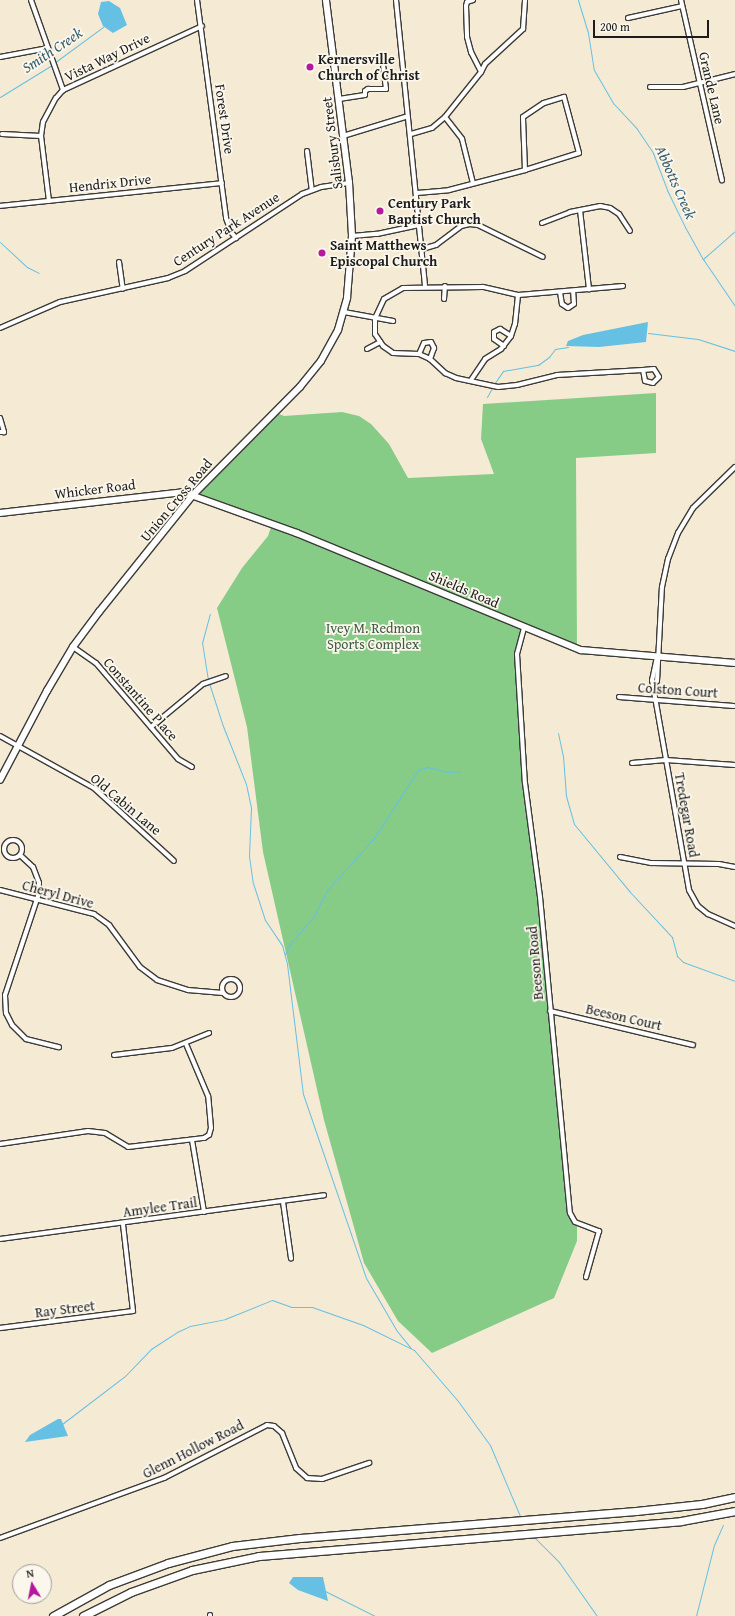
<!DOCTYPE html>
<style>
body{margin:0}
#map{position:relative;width:735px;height:1616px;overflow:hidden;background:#f5ead4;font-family:"Gentium Book Plus",serif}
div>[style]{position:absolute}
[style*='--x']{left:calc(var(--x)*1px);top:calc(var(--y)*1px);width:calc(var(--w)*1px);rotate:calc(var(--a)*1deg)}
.green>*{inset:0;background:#86cc87}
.water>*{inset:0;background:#65c0e3}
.stream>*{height:1px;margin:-0.5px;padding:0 0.5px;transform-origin:0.5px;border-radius:0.5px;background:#65c0e3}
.roads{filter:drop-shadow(1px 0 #3d3b38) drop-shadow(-1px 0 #3d3b38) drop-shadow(0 1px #3d3b38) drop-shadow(0 -1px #3d3b38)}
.street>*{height:4px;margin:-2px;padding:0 2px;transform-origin:2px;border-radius:2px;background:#fff}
.street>.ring{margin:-2px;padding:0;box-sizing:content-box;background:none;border:4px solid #fff;border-radius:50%}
.secondary>*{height:5.5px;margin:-2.75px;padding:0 2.75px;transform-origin:2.75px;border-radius:2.75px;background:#fff}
.highway>*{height:7px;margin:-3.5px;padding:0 3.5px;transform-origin:3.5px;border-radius:3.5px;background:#fff}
.dots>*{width:11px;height:11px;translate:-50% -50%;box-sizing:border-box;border:2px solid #fbf7ec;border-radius:50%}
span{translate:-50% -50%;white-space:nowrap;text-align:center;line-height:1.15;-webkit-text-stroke:3.5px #fbf7ec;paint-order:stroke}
.street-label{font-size:14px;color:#1c1c1c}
.poi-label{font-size:14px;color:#1c1c1c;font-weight:700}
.left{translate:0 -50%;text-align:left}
.park-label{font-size:14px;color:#415a41}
.water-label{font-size:15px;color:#395e6c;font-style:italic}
.north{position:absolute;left:12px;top:1564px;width:40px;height:40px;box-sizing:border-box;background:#fbf7ec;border:1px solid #a29f99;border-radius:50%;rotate:350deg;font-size:11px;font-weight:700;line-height:16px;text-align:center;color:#1c1c1c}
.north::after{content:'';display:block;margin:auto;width:14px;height:18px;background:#b5179e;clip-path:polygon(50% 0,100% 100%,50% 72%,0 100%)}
.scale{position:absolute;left:593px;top:20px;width:116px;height:18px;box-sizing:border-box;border:2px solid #1c1c1c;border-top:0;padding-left:5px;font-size:12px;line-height:14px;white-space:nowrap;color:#1c1c1c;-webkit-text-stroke:3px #fbf7ec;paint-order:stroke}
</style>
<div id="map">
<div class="green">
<i style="clip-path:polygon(656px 393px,656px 453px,576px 458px,577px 648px,524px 628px,517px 654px,525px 783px,540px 897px,570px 1213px,577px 1223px,577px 1241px,554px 1298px,432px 1353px,398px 1321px,364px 1263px,324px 1120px,263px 852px,247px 727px,217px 608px,242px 568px,268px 536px,272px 524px,193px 495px,274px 412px,284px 416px,342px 412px,359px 416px,371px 424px,389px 444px,408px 478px,494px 474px,481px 439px,483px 404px)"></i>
</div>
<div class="water">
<i style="clip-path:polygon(109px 1px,120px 8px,127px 25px,113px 33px,103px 26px,98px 14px,101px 2px)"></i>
<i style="clip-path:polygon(648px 322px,646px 342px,599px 347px,566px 346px,568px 341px,583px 335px)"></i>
<i style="clip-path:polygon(58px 1419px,61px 1419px,68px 1436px,25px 1442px,30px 1435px)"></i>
<i style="clip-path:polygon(293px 1577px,323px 1577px,328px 1601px,298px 1590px,289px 1583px)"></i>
</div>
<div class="stream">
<i style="--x:578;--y:0;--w:34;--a:73"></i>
<i style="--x:588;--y:33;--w:37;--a:81"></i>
<i style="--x:594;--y:70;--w:39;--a:60"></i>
<i style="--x:614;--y:104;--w:34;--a:47"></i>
<i style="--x:637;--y:129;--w:29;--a:56"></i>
<i style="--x:653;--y:153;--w:40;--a:69"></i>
<i style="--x:667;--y:190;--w:41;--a:64.1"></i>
<i style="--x:685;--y:227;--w:37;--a:61"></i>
<i style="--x:703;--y:259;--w:57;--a:55.8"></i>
<i style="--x:54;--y:63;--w:61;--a:-36.3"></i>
<i style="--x:0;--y:97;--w:61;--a:-31.6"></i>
<i style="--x:0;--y:242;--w:37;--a:43"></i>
<i style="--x:27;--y:267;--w:13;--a:27"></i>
<i style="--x:703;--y:259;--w:43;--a:-41.2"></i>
<i style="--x:648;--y:333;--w:50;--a:6.8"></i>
<i style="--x:698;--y:339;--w:39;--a:18"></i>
<i style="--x:494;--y:384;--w:16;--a:-55"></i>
<i style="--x:503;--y:371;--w:36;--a:-10"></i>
<i style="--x:538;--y:365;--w:14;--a:-36"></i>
<i style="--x:549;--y:357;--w:10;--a:-53"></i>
<i style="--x:555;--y:349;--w:13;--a:-9"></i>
<i style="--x:487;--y:397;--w:10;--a:-61"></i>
<i style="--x:208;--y:680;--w:37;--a:-99"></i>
<i style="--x:202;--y:643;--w:30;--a:-75"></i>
<i style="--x:209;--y:683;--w:45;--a:72"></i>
<i style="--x:223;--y:726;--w:62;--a:68.4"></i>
<i style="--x:246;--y:784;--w:25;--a:78"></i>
<i style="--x:251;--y:808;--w:48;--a:92.4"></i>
<i style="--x:249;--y:856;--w:27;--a:82"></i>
<i style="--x:253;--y:883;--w:39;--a:72"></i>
<i style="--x:265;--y:920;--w:30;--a:56"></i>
<i style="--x:282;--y:945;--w:20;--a:75"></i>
<i style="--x:287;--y:964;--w:131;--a:83"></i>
<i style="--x:303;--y:1094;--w:194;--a:71.1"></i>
<i style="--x:366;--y:1278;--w:61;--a:59.7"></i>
<i style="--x:397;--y:1331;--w:22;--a:51"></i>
<i style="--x:558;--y:733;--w:24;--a:78"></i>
<i style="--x:563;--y:756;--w:40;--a:85.7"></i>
<i style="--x:566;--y:796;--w:29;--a:74"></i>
<i style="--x:574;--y:824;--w:88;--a:50.5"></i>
<i style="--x:630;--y:892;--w:62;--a:47"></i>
<i style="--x:672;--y:937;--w:20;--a:75"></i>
<i style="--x:677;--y:956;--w:8;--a:45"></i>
<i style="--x:683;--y:962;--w:55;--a:20.1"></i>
<i style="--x:285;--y:954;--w:15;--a:-62"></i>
<i style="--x:292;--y:941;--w:31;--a:-48"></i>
<i style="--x:313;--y:918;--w:33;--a:-63"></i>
<i style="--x:328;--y:889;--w:69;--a:-48"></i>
<i style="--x:374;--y:838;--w:81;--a:-57.1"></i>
<i style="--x:418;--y:770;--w:9;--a:-18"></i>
<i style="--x:427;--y:767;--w:21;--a:14"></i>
<i style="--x:447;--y:772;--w:14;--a:-4"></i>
<i style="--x:62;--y:1424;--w:79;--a:-37.3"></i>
<i style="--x:125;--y:1376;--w:37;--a:-46"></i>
<i style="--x:151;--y:1349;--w:31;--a:-33"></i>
<i style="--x:177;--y:1332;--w:14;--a:-25"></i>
<i style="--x:190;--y:1326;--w:36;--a:-11"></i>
<i style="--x:225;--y:1319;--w:51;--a:-22"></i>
<i style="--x:272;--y:1300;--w:20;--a:20"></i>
<i style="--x:291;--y:1307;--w:21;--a:0"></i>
<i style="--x:312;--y:1307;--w:54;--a:19.4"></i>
<i style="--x:363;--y:1325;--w:57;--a:26.1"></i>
<i style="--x:414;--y:1350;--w:67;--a:49.2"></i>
<i style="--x:458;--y:1401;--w:54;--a:54"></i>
<i style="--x:490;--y:1445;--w:77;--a:67.1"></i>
<i style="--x:533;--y:1536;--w:37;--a:45"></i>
<i style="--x:559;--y:1562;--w:66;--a:54.9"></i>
<i style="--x:325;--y:1591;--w:56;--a:26.6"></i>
<i style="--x:696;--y:1616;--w:73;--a:-75.8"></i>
<i style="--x:714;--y:1545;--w:22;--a:-66"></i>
</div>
<div class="roads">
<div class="street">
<i style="--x:31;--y:0;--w:96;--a:70.4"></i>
<i style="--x:197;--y:0;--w:220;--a:82.4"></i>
<i style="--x:226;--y:218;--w:15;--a:70"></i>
<i style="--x:231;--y:232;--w:8;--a:50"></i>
<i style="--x:396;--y:0;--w:287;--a:84.2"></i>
<i style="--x:473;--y:0;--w:6;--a:162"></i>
<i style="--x:467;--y:2;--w:4;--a:104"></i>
<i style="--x:466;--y:6;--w:31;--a:88"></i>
<i style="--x:467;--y:37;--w:16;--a:75"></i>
<i style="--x:471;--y:52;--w:22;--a:63"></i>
<i style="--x:481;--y:72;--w:9;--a:-63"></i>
<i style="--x:485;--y:64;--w:52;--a:-42.6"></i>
<i style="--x:523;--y:29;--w:29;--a:-86"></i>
<i style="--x:681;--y:0;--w:185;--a:77.2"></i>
<i style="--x:628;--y:18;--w:55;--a:-12.5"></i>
<i style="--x:0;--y:57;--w:49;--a:-10.6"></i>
<i style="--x:650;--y:87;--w:33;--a:0"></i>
<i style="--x:683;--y:87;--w:54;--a:-14"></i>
<i style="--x:564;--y:97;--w:58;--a:75"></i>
<i style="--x:579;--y:153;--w:57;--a:162.5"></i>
<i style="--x:525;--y:170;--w:53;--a:-92.2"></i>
<i style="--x:523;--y:117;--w:25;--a:-34"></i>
<i style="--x:544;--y:103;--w:21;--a:-17"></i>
<i style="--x:339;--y:99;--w:26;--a:-9"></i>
<i style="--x:365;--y:95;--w:4;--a:-90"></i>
<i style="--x:365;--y:91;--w:4;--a:-34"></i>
<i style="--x:368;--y:89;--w:18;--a:0"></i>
<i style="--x:386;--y:89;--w:23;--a:-97"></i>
<i style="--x:445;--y:117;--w:28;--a:52"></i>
<i style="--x:462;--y:139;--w:45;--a:76"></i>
<i style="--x:2;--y:134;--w:39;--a:3"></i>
<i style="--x:411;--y:134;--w:22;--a:-16"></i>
<i style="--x:432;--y:128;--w:17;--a:-40"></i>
<i style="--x:445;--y:117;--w:58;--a:-51.3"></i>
<i style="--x:343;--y:136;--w:65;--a:-17"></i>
<i style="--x:307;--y:151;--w:39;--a:83"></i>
<i style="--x:417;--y:193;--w:32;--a:-5"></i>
<i style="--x:449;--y:190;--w:79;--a:-14.7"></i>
<i style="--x:49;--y:201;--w:65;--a:-97"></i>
<i style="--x:41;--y:136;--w:14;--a:-82"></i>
<i style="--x:43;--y:122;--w:27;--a:-62"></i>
<i style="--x:56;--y:98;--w:11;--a:-49"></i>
<i style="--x:63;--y:90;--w:153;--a:-24.7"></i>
<i style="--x:0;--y:206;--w:223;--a:-5.9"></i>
<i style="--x:580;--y:210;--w:80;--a:83.5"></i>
<i style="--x:542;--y:223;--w:30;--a:-21"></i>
<i style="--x:570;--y:212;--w:31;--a:-11"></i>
<i style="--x:600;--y:206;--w:10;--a:11"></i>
<i style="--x:610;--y:208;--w:11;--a:34"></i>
<i style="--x:619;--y:214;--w:20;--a:57"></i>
<i style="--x:352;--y:236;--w:25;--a:-5"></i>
<i style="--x:377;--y:234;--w:43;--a:-12.1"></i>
<i style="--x:422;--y:249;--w:15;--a:-16"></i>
<i style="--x:436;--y:245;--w:31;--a:-37"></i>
<i style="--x:461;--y:226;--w:9;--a:-13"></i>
<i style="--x:470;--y:224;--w:8;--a:7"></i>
<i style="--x:478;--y:225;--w:72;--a:26.2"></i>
<i style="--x:119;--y:262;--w:27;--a:82"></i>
<i style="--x:623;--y:286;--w:105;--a:175.1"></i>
<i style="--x:518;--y:295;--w:36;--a:-167"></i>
<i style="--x:483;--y:287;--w:80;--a:179.3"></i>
<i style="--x:403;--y:288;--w:22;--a:150"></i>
<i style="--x:384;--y:299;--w:21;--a:115"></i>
<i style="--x:375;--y:318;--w:16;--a:90"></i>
<i style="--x:375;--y:334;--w:14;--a:56"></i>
<i style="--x:383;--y:346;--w:12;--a:35"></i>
<i style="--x:393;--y:353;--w:26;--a:2"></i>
<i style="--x:419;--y:354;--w:12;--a:24"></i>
<i style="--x:430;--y:359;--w:21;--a:43"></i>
<i style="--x:445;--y:373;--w:12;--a:24"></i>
<i style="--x:456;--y:378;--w:43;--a:12.1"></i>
<i style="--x:498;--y:387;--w:19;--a:-6"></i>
<i style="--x:517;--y:385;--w:41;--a:-14"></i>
<i style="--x:557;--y:375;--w:86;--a:-3.3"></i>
<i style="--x:643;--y:370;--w:11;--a:-5"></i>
<i style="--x:654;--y:369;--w:9;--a:58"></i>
<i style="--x:659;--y:377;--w:8;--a:135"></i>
<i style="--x:653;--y:383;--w:8;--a:-166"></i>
<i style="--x:645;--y:381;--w:11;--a:-100"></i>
<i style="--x:560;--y:292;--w:12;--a:81"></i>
<i style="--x:562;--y:304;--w:7;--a:34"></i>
<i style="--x:568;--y:308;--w:7;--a:-34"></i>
<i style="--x:574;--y:304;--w:13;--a:-94"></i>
<i style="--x:444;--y:299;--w:13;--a:-86"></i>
<i style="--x:344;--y:312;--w:50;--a:10.4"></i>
<i style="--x:0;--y:328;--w:65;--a:-23.4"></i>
<i style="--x:60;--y:302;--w:111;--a:-12.5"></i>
<i style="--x:168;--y:278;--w:18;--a:-22"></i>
<i style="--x:185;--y:271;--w:140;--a:-33.3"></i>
<i style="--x:302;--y:194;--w:20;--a:-20"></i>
<i style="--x:321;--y:187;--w:28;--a:-8"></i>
<i style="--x:504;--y:346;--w:12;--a:-145"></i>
<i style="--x:494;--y:339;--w:7;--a:-90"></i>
<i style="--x:494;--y:332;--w:7;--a:-27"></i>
<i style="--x:500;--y:329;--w:13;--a:32"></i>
<i style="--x:367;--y:349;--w:15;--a:-28"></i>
<i style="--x:419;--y:354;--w:12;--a:-66"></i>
<i style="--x:424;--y:343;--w:7;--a:-8"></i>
<i style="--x:431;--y:342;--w:7;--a:63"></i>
<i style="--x:434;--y:348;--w:12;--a:110"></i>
<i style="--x:471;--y:380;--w:25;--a:-56"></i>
<i style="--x:485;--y:359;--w:19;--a:-32"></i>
<i style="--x:501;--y:349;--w:16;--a:-52"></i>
<i style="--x:511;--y:336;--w:13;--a:-72"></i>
<i style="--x:515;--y:324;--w:29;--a:-84"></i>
<i style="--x:0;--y:418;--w:15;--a:74"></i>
<i style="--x:4;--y:432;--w:4;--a:180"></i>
<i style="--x:524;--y:628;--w:27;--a:105"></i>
<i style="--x:517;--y:654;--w:129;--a:86.5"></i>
<i style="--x:525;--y:783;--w:115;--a:82.5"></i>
<i style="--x:540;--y:897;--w:317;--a:84.6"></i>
<i style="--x:570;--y:1213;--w:10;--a:61"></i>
<i style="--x:575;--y:1222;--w:26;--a:21"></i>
<i style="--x:599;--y:1231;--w:48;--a:105.8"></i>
<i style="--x:73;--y:647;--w:28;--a:35"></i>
<i style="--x:96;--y:663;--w:126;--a:49.5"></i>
<i style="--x:178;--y:759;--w:16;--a:30"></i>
<i style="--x:657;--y:657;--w:24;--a:102"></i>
<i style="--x:652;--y:680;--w:213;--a:80"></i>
<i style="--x:689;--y:890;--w:18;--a:61"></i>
<i style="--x:698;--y:906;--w:13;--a:39"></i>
<i style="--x:708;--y:914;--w:30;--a:24"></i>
<i style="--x:654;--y:684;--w:4;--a:-45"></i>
<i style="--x:657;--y:681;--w:94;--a:-87"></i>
<i style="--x:662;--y:587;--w:29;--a:-78"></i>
<i style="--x:668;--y:559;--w:28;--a:-69"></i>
<i style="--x:678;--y:533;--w:29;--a:-59"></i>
<i style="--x:693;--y:508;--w:59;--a:-44.3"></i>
<i style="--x:619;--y:697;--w:115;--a:4.5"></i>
<i style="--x:151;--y:727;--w:67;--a:-39.6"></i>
<i style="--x:203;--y:684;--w:24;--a:-19"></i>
<i style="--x:0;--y:736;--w:107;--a:29"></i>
<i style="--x:94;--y:788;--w:108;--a:42.4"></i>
<i style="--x:632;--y:763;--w:34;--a:-5"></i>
<i style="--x:666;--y:760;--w:69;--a:4.1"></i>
<i class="ring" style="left:4px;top:840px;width:14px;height:14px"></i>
<i style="--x:20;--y:855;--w:18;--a:43"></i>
<i style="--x:33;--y:867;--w:17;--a:69"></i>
<i style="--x:39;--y:883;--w:13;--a:94"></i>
<i style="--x:38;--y:896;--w:104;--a:108.4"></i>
<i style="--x:5;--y:995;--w:18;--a:87"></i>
<i style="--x:6;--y:1013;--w:13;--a:63"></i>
<i style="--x:12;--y:1025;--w:20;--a:45"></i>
<i style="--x:26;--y:1039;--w:34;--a:14"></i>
<i style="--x:620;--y:857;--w:32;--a:11"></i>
<i style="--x:651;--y:863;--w:68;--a:0.8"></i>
<i style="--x:719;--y:864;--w:16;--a:11"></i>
<i style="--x:0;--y:890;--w:97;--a:14.3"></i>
<i style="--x:94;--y:914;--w:19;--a:36"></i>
<i style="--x:109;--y:925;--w:52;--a:53.6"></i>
<i style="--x:140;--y:967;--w:21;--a:37"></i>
<i style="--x:157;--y:980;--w:33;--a:18"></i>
<i style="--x:188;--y:990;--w:35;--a:5"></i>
<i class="ring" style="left:222px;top:979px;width:14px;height:14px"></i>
<i style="--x:550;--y:1011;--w:147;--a:13.4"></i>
<i style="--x:114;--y:1055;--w:58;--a:-6.9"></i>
<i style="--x:172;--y:1048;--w:40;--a:-22"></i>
<i style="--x:192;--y:1140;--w:73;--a:80.5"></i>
<i style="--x:0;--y:1144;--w:89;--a:-8.4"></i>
<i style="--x:88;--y:1131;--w:17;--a:7"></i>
<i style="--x:105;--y:1133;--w:27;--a:31"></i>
<i style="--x:128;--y:1147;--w:77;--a:-6.8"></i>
<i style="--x:204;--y:1138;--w:6;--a:-31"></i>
<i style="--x:209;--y:1135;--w:7;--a:-74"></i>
<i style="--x:211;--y:1128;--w:32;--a:-95"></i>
<i style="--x:208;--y:1096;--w:56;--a:-112.9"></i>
<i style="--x:283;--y:1202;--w:57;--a:81.9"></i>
<i style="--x:0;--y:1239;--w:327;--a:-7.7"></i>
<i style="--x:0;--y:1328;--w:134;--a:-7.3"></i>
<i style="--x:133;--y:1311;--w:88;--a:-96.6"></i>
<i style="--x:0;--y:1538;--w:175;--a:-20.1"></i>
<i style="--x:164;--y:1478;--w:116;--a:-27.2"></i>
<i style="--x:267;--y:1425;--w:7;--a:8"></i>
<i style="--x:274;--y:1426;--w:11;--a:41"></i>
<i style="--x:282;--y:1433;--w:38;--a:68"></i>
<i style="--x:296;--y:1468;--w:15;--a:42"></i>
<i style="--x:307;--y:1478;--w:15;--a:4"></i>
<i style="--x:322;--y:1479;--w:50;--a:-18.8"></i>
<i style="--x:210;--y:1615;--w:1;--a:90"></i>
</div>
<div class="secondary">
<i style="--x:0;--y:513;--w:184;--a:-6.5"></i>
<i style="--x:183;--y:492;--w:121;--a:19.8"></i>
<i style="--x:297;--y:533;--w:307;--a:22.4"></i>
<i style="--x:581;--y:650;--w:155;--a:4.8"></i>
<i style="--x:0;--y:780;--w:101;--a:-62.2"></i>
<i style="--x:47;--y:691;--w:51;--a:-59.4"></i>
<i style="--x:73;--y:647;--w:44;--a:-53.4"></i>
<i style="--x:99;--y:612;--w:150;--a:-51.2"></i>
<i style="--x:193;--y:495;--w:152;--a:-45.3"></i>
<i style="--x:300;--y:387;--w:33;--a:-51"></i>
<i style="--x:321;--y:361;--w:35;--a:-61"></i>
<i style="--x:338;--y:330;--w:33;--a:-74"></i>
<i style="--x:347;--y:298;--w:62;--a:-85.4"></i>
<i style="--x:352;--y:236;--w:53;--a:-93.2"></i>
<i style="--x:349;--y:183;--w:184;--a:-97.2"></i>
</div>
<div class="highway">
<i style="--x:53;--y:1616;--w:64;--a:-29"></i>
<i style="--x:109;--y:1585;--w:63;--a:-20.4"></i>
<i style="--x:168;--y:1563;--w:66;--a:-14.9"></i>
<i style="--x:232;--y:1546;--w:68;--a:-6.7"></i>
<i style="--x:300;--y:1538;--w:337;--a:-4.6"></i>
<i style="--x:636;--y:1511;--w:66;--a:-6.1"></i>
<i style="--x:702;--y:1504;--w:34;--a:-12"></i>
<i style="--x:83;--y:1616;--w:54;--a:-26.6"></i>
<i style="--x:131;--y:1592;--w:65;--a:-19.8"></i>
<i style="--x:192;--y:1570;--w:68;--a:-11.8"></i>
<i style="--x:259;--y:1556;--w:423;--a:-4.7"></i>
<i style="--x:681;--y:1521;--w:55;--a:-10.5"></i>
</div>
</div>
<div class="dots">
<i style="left:310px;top:67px;background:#b5179e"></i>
<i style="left:380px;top:211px;background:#b5179e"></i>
<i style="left:322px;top:253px;background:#b5179e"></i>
</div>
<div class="street-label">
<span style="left:107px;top:57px;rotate:-26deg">Vista Way Drive</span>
<span style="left:712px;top:88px;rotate:77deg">Grande Lane</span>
<span style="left:225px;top:119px;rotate:82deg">Forest Drive</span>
<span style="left:332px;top:143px;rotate:-97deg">Salisbury Street</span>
<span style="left:110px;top:183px;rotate:-6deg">Hendrix Drive</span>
<span style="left:226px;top:229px;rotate:-33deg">Century Park Avenue</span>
<span style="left:95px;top:489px;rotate:-7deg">Whicker Road</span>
<span style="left:176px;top:500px;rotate:-50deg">Union Cross Road</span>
<span style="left:464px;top:589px;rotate:23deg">Shields Road</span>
<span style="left:678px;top:690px;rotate:4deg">Colston Court</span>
<span style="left:141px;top:699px;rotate:49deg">Constantine Place</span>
<span style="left:126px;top:804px;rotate:40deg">Old Cabin Lane</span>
<span style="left:687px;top:815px;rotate:80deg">Tredegar Road</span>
<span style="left:58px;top:894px;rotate:15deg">Cheryl Drive</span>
<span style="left:535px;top:963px;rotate:-95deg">Beeson Road</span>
<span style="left:624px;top:1017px;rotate:13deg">Beeson Court</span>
<span style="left:160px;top:1207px;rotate:-8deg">Amylee Trail</span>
<span style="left:65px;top:1309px;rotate:-7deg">Ray Street</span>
<span style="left:193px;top:1449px;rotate:-27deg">Glenn Hollow Road</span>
</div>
<div class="poi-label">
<span class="left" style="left:318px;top:67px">Kernersville<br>Church of Christ</span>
<span class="left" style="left:388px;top:211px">Century Park<br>Baptist Church</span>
<span class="left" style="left:330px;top:253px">Saint Matthews<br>Episcopal Church</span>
</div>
<div class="park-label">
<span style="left:373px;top:636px">Ivey M. Redmon<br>Sports Complex</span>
</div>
<div class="water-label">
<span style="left:52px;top:50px;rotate:-34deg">Smith Creek</span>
<span style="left:676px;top:182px;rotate:66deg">Abbotts Creek</span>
</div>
<div class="north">N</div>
<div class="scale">200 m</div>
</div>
